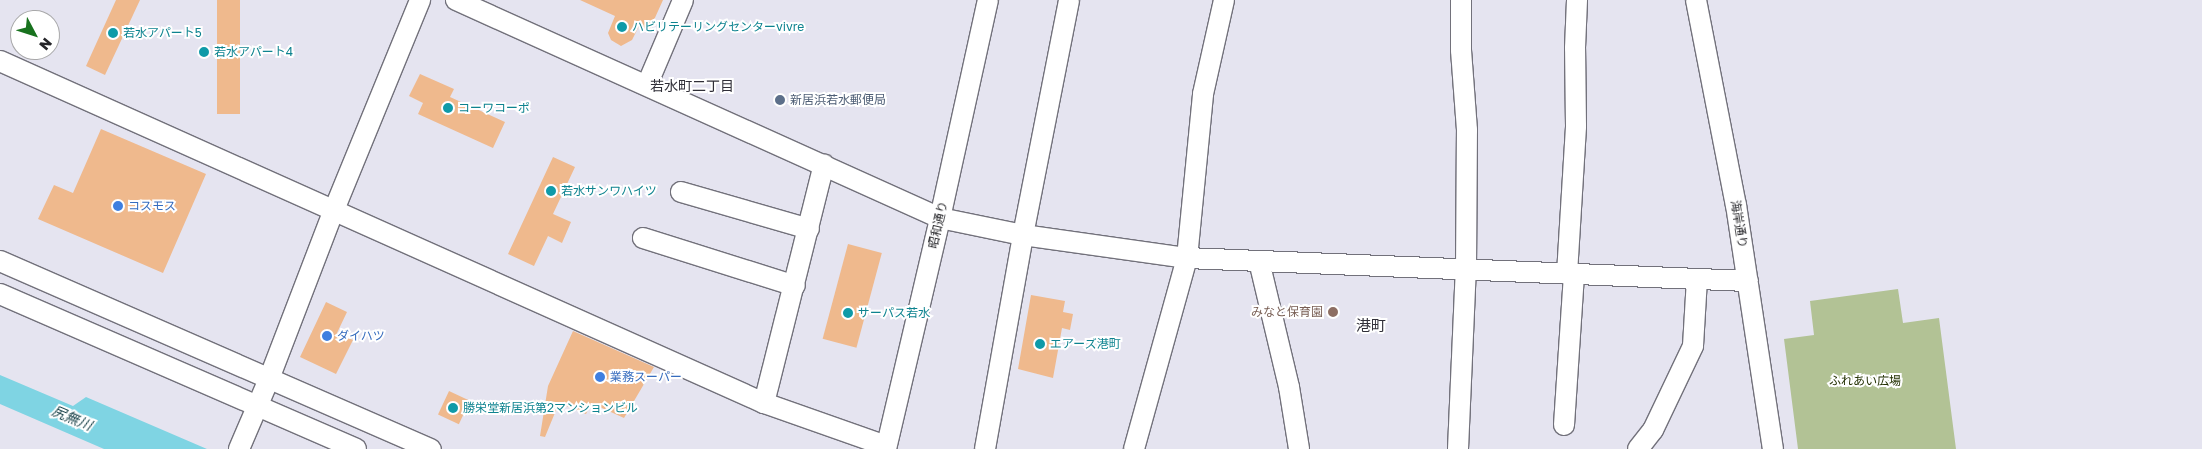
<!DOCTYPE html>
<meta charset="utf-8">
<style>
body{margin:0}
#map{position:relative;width:2202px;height:449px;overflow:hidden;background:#e5e4f0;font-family:"Golos Text","Noto Sans JP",sans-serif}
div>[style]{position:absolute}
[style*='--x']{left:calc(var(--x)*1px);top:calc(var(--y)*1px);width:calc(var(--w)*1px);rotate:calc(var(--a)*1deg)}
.green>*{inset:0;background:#b2c295}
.water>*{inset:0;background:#7fd4e3}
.building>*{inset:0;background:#efb98d;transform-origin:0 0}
.roads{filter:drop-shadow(1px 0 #72717b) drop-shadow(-1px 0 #72717b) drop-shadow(0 1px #72717b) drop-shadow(0 -1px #72717b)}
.minor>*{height:20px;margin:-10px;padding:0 10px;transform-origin:10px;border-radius:10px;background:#fff}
.dots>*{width:14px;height:14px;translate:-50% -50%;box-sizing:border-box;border:2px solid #fff;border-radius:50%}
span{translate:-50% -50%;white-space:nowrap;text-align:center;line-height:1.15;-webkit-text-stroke:4px #fff;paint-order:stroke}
.culture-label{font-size:12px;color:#0d838f}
.left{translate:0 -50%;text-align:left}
.service-label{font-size:12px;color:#4e5e75}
.shop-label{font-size:12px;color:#366cbe}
.street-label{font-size:12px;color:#252529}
.education-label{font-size:12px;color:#785e54}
.right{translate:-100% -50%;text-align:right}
.park-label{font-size:12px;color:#233002}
.neighbourhood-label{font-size:14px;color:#302f38}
.water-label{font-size:14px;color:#1d454c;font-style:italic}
.quarter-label{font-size:15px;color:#302f38}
.north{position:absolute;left:10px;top:10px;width:50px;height:50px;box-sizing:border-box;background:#fff;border:1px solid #a8a8a9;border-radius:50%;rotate:130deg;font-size:14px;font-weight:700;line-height:20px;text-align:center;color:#252529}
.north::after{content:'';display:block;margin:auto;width:18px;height:22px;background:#18721e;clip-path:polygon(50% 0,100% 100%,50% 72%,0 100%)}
</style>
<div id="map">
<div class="green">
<i style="clip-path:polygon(1898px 289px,1903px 323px,1939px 318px,1956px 449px,1798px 449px,1784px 339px,1814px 335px,1810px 301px)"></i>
</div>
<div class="water">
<i style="clip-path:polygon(0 375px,73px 406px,86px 397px,207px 449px,104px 449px,0 404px)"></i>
</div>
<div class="building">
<i style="clip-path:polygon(116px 0,140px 0,105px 75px,86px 66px)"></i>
<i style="left:217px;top:0;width:23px;height:114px"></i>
<i style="clip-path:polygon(580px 0,663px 0,649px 31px,639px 26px,632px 40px,621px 46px,611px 40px,608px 33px,615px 16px)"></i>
<i style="clip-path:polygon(420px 74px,454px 89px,450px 97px,505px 122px,493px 148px,418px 114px,423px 103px,409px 96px)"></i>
<i style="clip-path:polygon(101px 129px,206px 174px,163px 273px,38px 219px,54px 185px,73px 193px)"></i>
<i style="clip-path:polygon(553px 157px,575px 167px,553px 214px,571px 222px,562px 243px,548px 236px,534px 266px,508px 254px)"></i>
<i style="left:848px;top:244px;width:35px;height:98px;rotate:15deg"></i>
<i style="clip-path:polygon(1031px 295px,1065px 301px,1063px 312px,1073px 314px,1070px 330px,1062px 328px,1053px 378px,1018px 369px)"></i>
<i style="clip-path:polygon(326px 302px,347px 312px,337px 333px,353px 340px,336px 374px,300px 357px)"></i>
<i style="clip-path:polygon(573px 331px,654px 367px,624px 418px,591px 403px,586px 414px,559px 403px,545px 437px,540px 436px,548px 386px)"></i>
<i style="left:449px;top:391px;width:23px;height:26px;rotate:25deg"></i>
</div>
<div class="roads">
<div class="minor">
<i style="--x:456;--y:0;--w:531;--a:24.25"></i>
<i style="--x:940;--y:218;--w:85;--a:11.6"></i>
<i style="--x:1023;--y:235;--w:166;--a:8"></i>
<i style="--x:1187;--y:258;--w:561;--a:2.35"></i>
<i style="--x:1696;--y:0;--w:209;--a:79"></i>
<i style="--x:1736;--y:205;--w:247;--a:81.4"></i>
<i style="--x:0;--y:61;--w:837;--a:24.12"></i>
<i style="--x:764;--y:403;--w:129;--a:19.4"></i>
<i style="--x:647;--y:85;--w:92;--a:-67"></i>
<i style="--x:681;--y:192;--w:133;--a:16.1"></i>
<i style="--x:643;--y:238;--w:159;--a:17.5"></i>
<i style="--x:0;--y:261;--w:470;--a:23.6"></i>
<i style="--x:1259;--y:261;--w:130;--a:76.6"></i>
<i style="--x:1289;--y:387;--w:63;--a:80.8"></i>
<i style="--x:1567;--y:274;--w:148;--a:-86.5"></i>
<i style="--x:1576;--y:126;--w:78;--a:-90.7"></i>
<i style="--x:1575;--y:48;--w:48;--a:-87.6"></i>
<i style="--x:0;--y:294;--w:388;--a:23.5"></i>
<i style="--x:764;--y:403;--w:246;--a:-75.9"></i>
<i style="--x:1564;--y:425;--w:151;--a:-86.2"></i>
<i style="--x:239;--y:449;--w:76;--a:-66.8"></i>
<i style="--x:269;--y:379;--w:181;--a:-69"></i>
<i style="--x:334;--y:210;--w:227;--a:-67.7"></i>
<i style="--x:886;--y:449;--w:237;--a:-76.8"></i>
<i style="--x:940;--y:218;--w:223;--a:-77.6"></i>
<i style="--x:985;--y:449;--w:217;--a:-79.9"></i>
<i style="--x:1023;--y:235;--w:239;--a:-78.9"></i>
<i style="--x:1134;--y:449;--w:198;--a:-74.5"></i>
<i style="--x:1187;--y:258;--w:165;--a:-84.4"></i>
<i style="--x:1203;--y:94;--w:96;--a:-77.4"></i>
<i style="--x:1458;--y:449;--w:180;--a:-87.5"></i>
<i style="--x:1466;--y:269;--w:139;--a:-89.6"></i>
<i style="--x:1467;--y:130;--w:80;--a:-94.3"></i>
<i style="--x:1461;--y:50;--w:50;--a:-90"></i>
<i style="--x:1638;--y:449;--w:24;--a:-52"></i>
<i style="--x:1653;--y:430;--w:93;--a:-64.5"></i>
<i style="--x:1693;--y:346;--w:67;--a:-86.6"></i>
</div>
</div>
<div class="dots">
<i style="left:622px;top:27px;background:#0f9aa8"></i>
<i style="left:113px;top:33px;background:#0f9aa8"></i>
<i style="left:204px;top:52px;background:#0f9aa8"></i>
<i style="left:780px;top:100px;background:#5c6f8a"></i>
<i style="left:448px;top:108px;background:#0f9aa8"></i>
<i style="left:551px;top:191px;background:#0f9aa8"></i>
<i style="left:118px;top:206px;background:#3f7fe0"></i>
<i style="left:1333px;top:312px;background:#8d6e63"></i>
<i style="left:848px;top:313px;background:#0f9aa8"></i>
<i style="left:327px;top:336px;background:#3f7fe0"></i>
<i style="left:1040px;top:344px;background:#0f9aa8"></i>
<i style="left:600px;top:377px;background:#3f7fe0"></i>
<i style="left:453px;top:408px;background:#0f9aa8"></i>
</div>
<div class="culture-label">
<span class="left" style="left:632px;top:27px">ハビリテーリングセンターvivre</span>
<span class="left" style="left:123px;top:33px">若水アパート5</span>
<span class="left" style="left:214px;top:52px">若水アパート4</span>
<span class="left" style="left:458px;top:108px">コーワコーポ</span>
<span class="left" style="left:561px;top:191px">若水サンワハイツ</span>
<span class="left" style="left:858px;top:313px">サーパス若水</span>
<span class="left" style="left:1050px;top:344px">エアーズ港町</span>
<span class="left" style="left:463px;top:408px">勝栄堂新居浜第2マンションビル</span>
</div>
<div class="service-label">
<span class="left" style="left:790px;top:100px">新居浜若水郵便局</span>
</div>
<div class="shop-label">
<span class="left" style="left:128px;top:206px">コスモス</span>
<span class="left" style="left:337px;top:336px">ダイハツ</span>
<span class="left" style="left:610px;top:377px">業務スーパー</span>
</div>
<div class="street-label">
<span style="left:1739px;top:224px;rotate:81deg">海岸通り</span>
<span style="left:938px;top:225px;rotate:-77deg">昭和通り</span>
</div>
<div class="education-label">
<span class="right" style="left:1323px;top:312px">みなと保育園</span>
</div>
<div class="park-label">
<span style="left:1865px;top:381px">ふれあい広場</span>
</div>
<div class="neighbourhood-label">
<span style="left:692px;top:86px">若水町二丁目</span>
</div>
<div class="water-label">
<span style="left:72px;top:418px;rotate:23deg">尻無川</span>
</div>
<div class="quarter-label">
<span style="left:1371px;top:326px">港町</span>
</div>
<div class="north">N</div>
</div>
